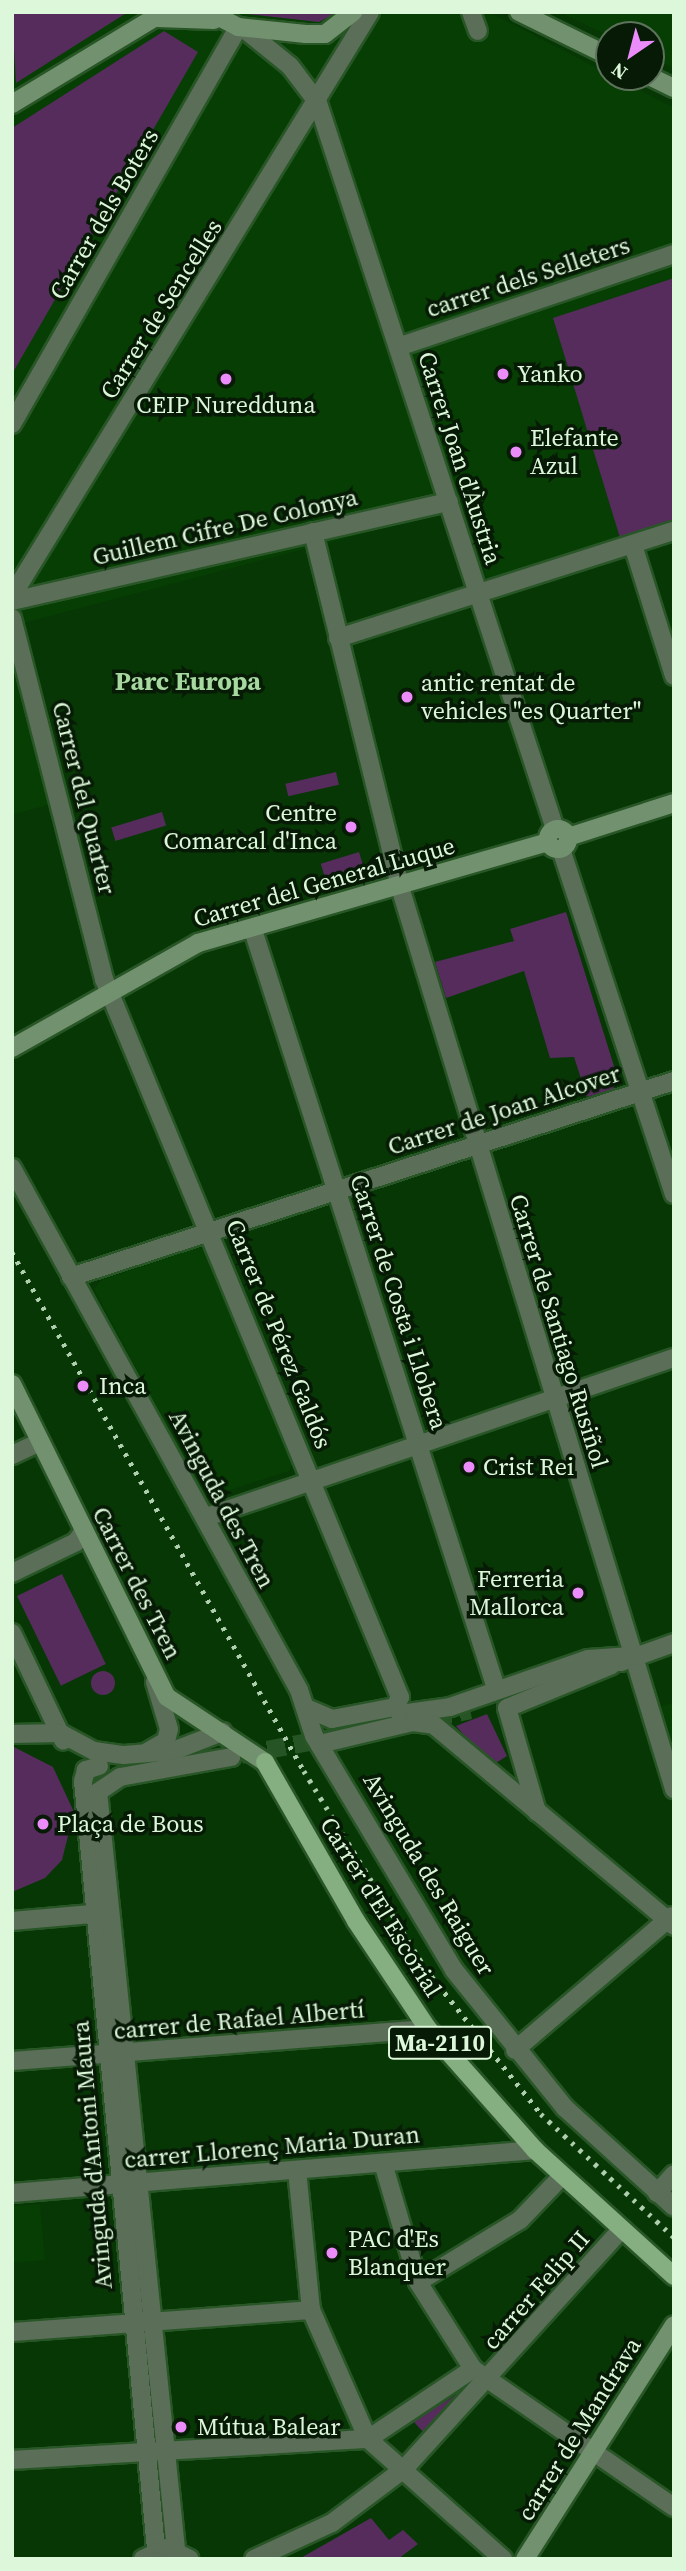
<!DOCTYPE html>
<meta charset="utf-8">
<style>
body{margin:0}
#map{position:relative;width:686px;height:2571px;overflow:hidden;background:#073705;font-family:"Source Serif 4",serif}
div>[style]{position:absolute}
[style*='--x']{left:calc(var(--x)*1px);top:calc(var(--y)*1px);width:calc(var(--w)*1px);rotate:calc(var(--a)*1deg)}
.built>*{inset:0;background:#063e04}
.green>*{inset:0;background:#552c5b;transform-origin:0 0}
.round{border-radius:50%}
.street-tunnel>*{height:18px;margin-top:-9px;transform-origin:0;background:repeating-linear-gradient(90deg,#275425 0 18px,transparent 0 27px)}
.roads{filter:drop-shadow(2px 0 #295627) drop-shadow(-2px 0 #295627) drop-shadow(0 2px #295627) drop-shadow(0 -2px #295627)}
.street>*{height:18px;margin:-9px;padding:0 9px;transform-origin:9px;border-radius:9px;background:#5a6e58}
.secondary>*{height:18px;margin:-9px;padding:0 9px;transform-origin:9px;border-radius:9px;background:#72926f}
.secondary>.ring{margin:-9px;padding:0;box-sizing:content-box;background:none;border:18px solid #72926f;border-radius:50%}
.primary>*{height:18px;margin:-9px;padding:0 9px;transform-origin:9px;border-radius:9px;background:#85ae81}
.rail>*{height:4.5px;margin-top:-2.25px;transform-origin:0;background:repeating-linear-gradient(90deg,#b0cfae 0 3.5px,transparent 0 10.5px)}
.dots>*{width:19px;height:19px;translate:-50% -50%;box-sizing:border-box;border:4px solid #071a06;border-radius:50%}
span{translate:-50% -50%;white-space:nowrap;text-align:center;line-height:1.15;-webkit-text-stroke:7px #071a06;paint-order:stroke}
.shield-label span{padding:2px 5px;background:#071a06;border:2px solid;border-radius:5px;-webkit-text-stroke-width:0}
.shield-label{font-size:23px;color:#ddf7da;font-weight:700}
.street-label{font-size:24px;color:#ddf7da}
.poi-label{font-size:24px;color:#ddf7da}
.left{translate:0 -50%;text-align:left}
.right{translate:-100% -50%;text-align:right}
.neighbourhood-label{font-size:26px;color:#a6d8a0;font-weight:700}
.frame{position:absolute;inset:0;border:14px solid #ddf7da;pointer-events:none}
.north{position:absolute;left:595px;top:21px;width:70px;height:70px;box-sizing:border-box;background:#071a06;border:2px solid #5d725b;border-radius:50%;rotate:215deg;font-size:19px;font-weight:700;line-height:28px;text-align:center;color:#ddf7da}
.north::after{content:'';display:block;margin:auto;width:24px;height:32px;background:#ec8cfa;clip-path:polygon(50% 0,100% 100%,50% 72%,0 100%)}
</style>
<div id="map">
<div class="built">
<i style="clip-path:polygon(12px 12px,489px 12px,674px 108px,674px 278px,554px 318px,620px 538px,487px 579px,464px 507px,12px 626px)"></i>
<i style="clip-path:polygon(559px 12px,674px 12px,674px 68px,651px 57px,651px 35px,609px 36px)"></i>
<i style="clip-path:polygon(12px 645px,51px 804px,12px 815px)"></i>
<i style="clip-path:polygon(199px 1247px,208px 1252px,294px 1461px,289px 1471px,211px 1496px,203px 1494px,94px 1289px,102px 1280px)"></i>
<i style="clip-path:polygon(674px 1702px,674px 1748px,661px 1706px)"></i>
<i style="clip-path:polygon(40px 2204px,45px 2260px,12px 2263px,12px 2206px)"></i>
</div>
<div class="green">
<i style="clip-path:polygon(12px 12px,128px 12px,16px 83px)"></i>
<i style="clip-path:polygon(228px 12px,338px 12px,319px 22px)"></i>
<i style="clip-path:polygon(164px 31px,198px 52px,12px 374px,12px 128px)"></i>
<i style="clip-path:polygon(674px 278px,674px 519px,620px 538px,553px 318px)"></i>
<i style="left:336px;top:772px;width:13px;height:52px;rotate:77deg"></i>
<i style="left:162px;top:812px;width:14px;height:53px;rotate:73deg"></i>
<i style="left:359px;top:852px;width:21px;height:40px;rotate:73deg"></i>
<i style="clip-path:polygon(566px 912px,618px 1079px,613px 1089px,587px 1097px,574px 1057px,550px 1058px,524px 971px,446px 998px,435px 962px,514px 941px,510px 929px)"></i>
<i style="left:62px;top:1574px;width:100px;height:50px;rotate:64deg"></i>
<i class="round" style="left:91px;top:1671px;width:24px;height:24px"></i>
<i style="clip-path:polygon(487px 1714px,507px 1756px,491px 1766px,456px 1726px)"></i>
<i style="clip-path:polygon(12px 1746px,53px 1767px,74px 1812px,62px 1860px,45px 1878px,12px 1892px)"></i>
<i style="clip-path:polygon(474px 2384px,426px 2435px,413px 2421px)"></i>
<i style="clip-path:polygon(371px 2518px,389px 2540px,403px 2530px,418px 2544px,398px 2559px,299px 2559px)"></i>
</div>
<div class="street-tunnel">
<i style="--x:433;--y:1718;--w:38;--a:-12"></i>
<i style="--x:241;--y:1755;--w:91;--a:-10.8"></i>
</div>
<div class="roads">
<div class="street">
<i style="--x:471;--y:12;--w:20;--a:70"></i>
<i style="--x:243;--y:28;--w:60;--a:39"></i>
<i style="--x:290;--y:66;--w:46;--a:52.9"></i>
<i style="--x:318;--y:103;--w:764;--a:71.92"></i>
<i style="--x:398;--y:347;--w:291;--a:-18.6"></i>
<i style="--x:12;--y:424;--w:457;--a:-60.3"></i>
<i style="--x:313;--y:532;--w:366;--a:76.2"></i>
<i style="--x:400;--y:887;--w:943;--a:73.1"></i>
<i style="--x:633;--y:545;--w:137;--a:72.6"></i>
<i style="--x:12;--y:596;--w:685;--a:-58.49"></i>
<i style="--x:12;--y:601;--w:448;--a:-12.8"></i>
<i style="--x:12;--y:618;--w:373;--a:75.7"></i>
<i style="--x:104;--y:979;--w:777;--a:67.6"></i>
<i style="--x:400;--y:1697;--w:11;--a:117"></i>
<i style="--x:395;--y:1707;--w:64;--a:169.2"></i>
<i style="--x:332;--y:1719;--w:26;--a:-157"></i>
<i style="--x:338;--y:638;--w:353;--a:-17.7"></i>
<i style="--x:561;--y:849;--w:363;--a:71.9"></i>
<i style="--x:253;--y:930;--w:796;--a:72.23"></i>
<i style="--x:12;--y:1168;--w:596;--a:61.2"></i>
<i style="--x:299;--y:1690;--w:48;--a:71.9"></i>
<i style="--x:314;--y:1736;--w:273;--a:59.1"></i>
<i style="--x:454;--y:1970;--w:177;--a:51.2"></i>
<i style="--x:565;--y:2108;--w:147;--a:42.2"></i>
<i style="--x:71;--y:1277;--w:634;--a:-18.01"></i>
<i style="--x:12;--y:1455;--w:31;--a:-25"></i>
<i style="--x:206;--y:1517;--w:494;--a:-18.8"></i>
<i style="--x:12;--y:1573;--w:71;--a:-25.8"></i>
<i style="--x:76;--y:1542;--w:12;--a:-55"></i>
<i style="--x:12;--y:1633;--w:119;--a:64.5"></i>
<i style="--x:621;--y:1662;--w:56;--a:-19.7"></i>
<i style="--x:400;--y:1714;--w:50;--a:-8"></i>
<i style="--x:450;--y:1707;--w:146;--a:-19.2"></i>
<i style="--x:588;--y:1659;--w:43;--a:-4"></i>
<i style="--x:12;--y:1734;--w:48;--a:-1.2"></i>
<i style="--x:60;--y:1733;--w:38;--a:28"></i>
<i style="--x:94;--y:1751;--w:30;--a:8"></i>
<i style="--x:124;--y:1755;--w:49;--a:-4.7"></i>
<i style="--x:173;--y:1751;--w:53;--a:-21.2"></i>
<i style="--x:324;--y:1743;--w:91;--a:-13.3"></i>
<i style="--x:413;--y:1722;--w:21;--a:8"></i>
<i style="--x:434;--y:1725;--w:313;--a:39.9"></i>
<i style="--x:147;--y:1752;--w:22;--a:-30"></i>
<i style="--x:166;--y:1741;--w:12;--a:-76"></i>
<i style="--x:169;--y:1729;--w:49;--a:-106.6"></i>
<i style="--x:99;--y:1766;--w:14;--a:163"></i>
<i style="--x:86;--y:1770;--w:11;--a:105"></i>
<i style="--x:83;--y:1781;--w:771;--a:84.57"></i>
<i style="--x:537;--y:1812;--w:108;--a:-106.1"></i>
<i style="--x:507;--y:1708;--w:113;--a:-22.3"></i>
<i style="--x:12;--y:1921;--w:91;--a:-5"></i>
<i style="--x:515;--y:2050;--w:206;--a:-40.5"></i>
<i style="--x:12;--y:2061;--w:417;--a:-4.4"></i>
<i style="--x:383;--y:2163;--w:124;--a:73.6"></i>
<i style="--x:418;--y:2282;--w:103;--a:57.7"></i>
<i style="--x:473;--y:2369;--w:244;--a:34.5"></i>
<i style="--x:297;--y:2170;--w:141;--a:84.3"></i>
<i style="--x:311;--y:2310;--w:141;--a:66.2"></i>
<i style="--x:368;--y:2439;--w:181;--a:41.6"></i>
<i style="--x:12;--y:2193;--w:525;--a:-4.7"></i>
<i style="--x:657;--y:2193;--w:25;--a:-48"></i>
<i style="--x:418;--y:2282;--w:119;--a:-31.3"></i>
<i style="--x:520;--y:2220;--w:61;--a:-46.3"></i>
<i style="--x:12;--y:2332;--w:300;--a:-4.2"></i>
<i style="--x:12;--y:2460;--w:357;--a:-3.4"></i>
<i style="--x:368;--y:2439;--w:126;--a:-33.7"></i>
<i style="--x:176;--y:2549;--w:761;--a:-95.88"></i>
<i style="--x:98;--y:1792;--w:27;--a:-34"></i>
<i style="--x:120;--y:1777;--w:113;--a:-10.2"></i>
<i style="--x:143;--y:2559;--w:26;--a:-25"></i>
<i style="--x:167;--y:2548;--w:25;--a:26"></i>
<i style="--x:254;--y:2559;--w:86;--a:-24.8"></i>
<i style="--x:332;--y:2523;--w:90;--a:-36.9"></i>
<i style="--x:404;--y:2469;--w:321;--a:-47.8"></i>
</div>
<div class="secondary">
<i style="--x:209;--y:12;--w:33;--a:27"></i>
<i style="--x:238;--y:27;--w:68;--a:5.9"></i>
<i style="--x:306;--y:34;--w:19;--a:0"></i>
<i style="--x:325;--y:34;--w:36;--a:-38"></i>
<i style="--x:519;--y:12;--w:100;--a:26.1"></i>
<i style="--x:158;--y:18;--w:56;--a:2"></i>
<i style="--x:651;--y:77;--w:25;--a:26"></i>
<i style="--x:12;--y:104;--w:178;--a:-31.2"></i>
<i class="ring" style="left:548px;top:829px;width:2px;height:2px"></i>
<i style="--x:568;--y:837;--w:111;--a:-17.8"></i>
<i style="--x:12;--y:1048;--w:214;--a:-29.4"></i>
<i style="--x:198;--y:943;--w:363;--a:-16.1"></i>
<i style="--x:12;--y:1384;--w:349;--a:63.7"></i>
<i style="--x:167;--y:1697;--w:118;--a:33.6"></i>
<i style="--x:525;--y:2559;--w:277;--a:-57.5"></i>
</div>
<div class="primary">
<i style="--x:265;--y:1762;--w:183;--a:60.2"></i>
<i style="--x:356;--y:1921;--w:130;--a:56.3"></i>
<i style="--x:428;--y:2029;--w:162;--a:48.5"></i>
<i style="--x:535;--y:2150;--w:188;--a:42.2"></i>
</div>
</div>
<div class="rail">
<i style="--x:12;--y:1252;--w:596;--a:60.64"></i>
<i style="--x:304;--y:1771;--w:231;--a:58.4"></i>
<i style="--x:425;--y:1968;--w:186;--a:51.5"></i>
<i style="--x:541;--y:2114;--w:181;--a:42.8"></i>
</div>
<div class="dots">
<i style="left:503px;top:374px;background:#ec8cfa"></i>
<i style="left:226px;top:379px;background:#ec8cfa"></i>
<i style="left:516px;top:452px;background:#ec8cfa"></i>
<i style="left:407px;top:697px;background:#ec8cfa"></i>
<i style="left:351px;top:827px;background:#ec8cfa"></i>
<i style="left:83px;top:1386px;background:#ec8cfa"></i>
<i style="left:469px;top:1467px;background:#ec8cfa"></i>
<i style="left:578px;top:1593px;background:#ec8cfa"></i>
<i style="left:43px;top:1824px;background:#ec8cfa"></i>
<i style="left:332px;top:2253px;background:#ec8cfa"></i>
<i style="left:181px;top:2427px;background:#ec8cfa"></i>
</div>
<div class="shield-label">
<span style="left:440px;top:2043px">Ma-2110</span>
</div>
<div class="street-label">
<span style="left:104px;top:214px;rotate:-60deg">Carrer dels Boters</span>
<span style="left:528px;top:277px;rotate:-18deg">carrer dels Selleters</span>
<span style="left:161px;top:309px;rotate:-58deg">Carrer de Sencelles</span>
<span style="left:460px;top:458px;rotate:72deg">Carrer Joan d'Àustria</span>
<span style="left:225px;top:527px;rotate:-13deg">Guillem Cifre De Colonya</span>
<span style="left:84px;top:798px;rotate:76deg">Carrer del Quarter</span>
<span style="left:324px;top:882px;rotate:-16deg">Carrer del General Luque</span>
<span style="left:504px;top:1110px;rotate:-18deg">Carrer de Joan Alcover</span>
<span style="left:399px;top:1302px;rotate:72deg">Carrer de Costa i Llobera</span>
<span style="left:559px;top:1331px;rotate:73deg">Carrer de Santiago Rusiñol</span>
<span style="left:279px;top:1334px;rotate:68deg">Carrer de Pérez Galdós</span>
<span style="left:222px;top:1499px;rotate:62deg">Avinguda des Tren</span>
<span style="left:137px;top:1583px;rotate:63deg">Carrer des Tren</span>
<span style="left:429px;top:1874px;rotate:59deg">Avinguda des Raiguer</span>
<span style="left:381px;top:1907px;rotate:58deg">Carrer d'El Escorial</span>
<span style="left:239px;top:2020px;rotate:-5deg">carrer de Rafael Albertí</span>
<span style="left:272px;top:2147px;rotate:-5deg">carrer Llorenç Maria Duran</span>
<span style="left:92px;top:2155px;rotate:-95deg">Avinguda d'Antoni Maura</span>
<span style="left:536px;top:2290px;rotate:-49deg">carrer Felip II</span>
<span style="left:579px;top:2429px;rotate:-58deg">carrer de Mandrava</span>
</div>
<div class="poi-label">
<span class="left" style="left:517px;top:374px">Yanko</span>
<span style="left:226px;top:405px">CEIP Nuredduna</span>
<span class="left" style="left:530px;top:452px">Elefante<br>Azul</span>
<span class="left" style="left:421px;top:697px">antic rentat de<br>vehicles "es Quarter"</span>
<span class="right" style="left:337px;top:827px">Centre<br>Comarcal d'Inca</span>
<span class="left" style="left:99px;top:1386px">Inca</span>
<span class="left" style="left:483px;top:1467px">Crist Rei</span>
<span class="right" style="left:564px;top:1593px">Ferreria<br>Mallorca</span>
<span class="left" style="left:57px;top:1824px">Plaça de Bous</span>
<span class="left" style="left:348px;top:2253px">PAC d'Es<br>Blanquer</span>
<span class="left" style="left:197px;top:2427px">Mútua Balear</span>
</div>
<div class="neighbourhood-label">
<span style="left:188px;top:682px">Parc Europa</span>
</div>
<div class="frame"></div>
<div class="north">N</div>
</div>
